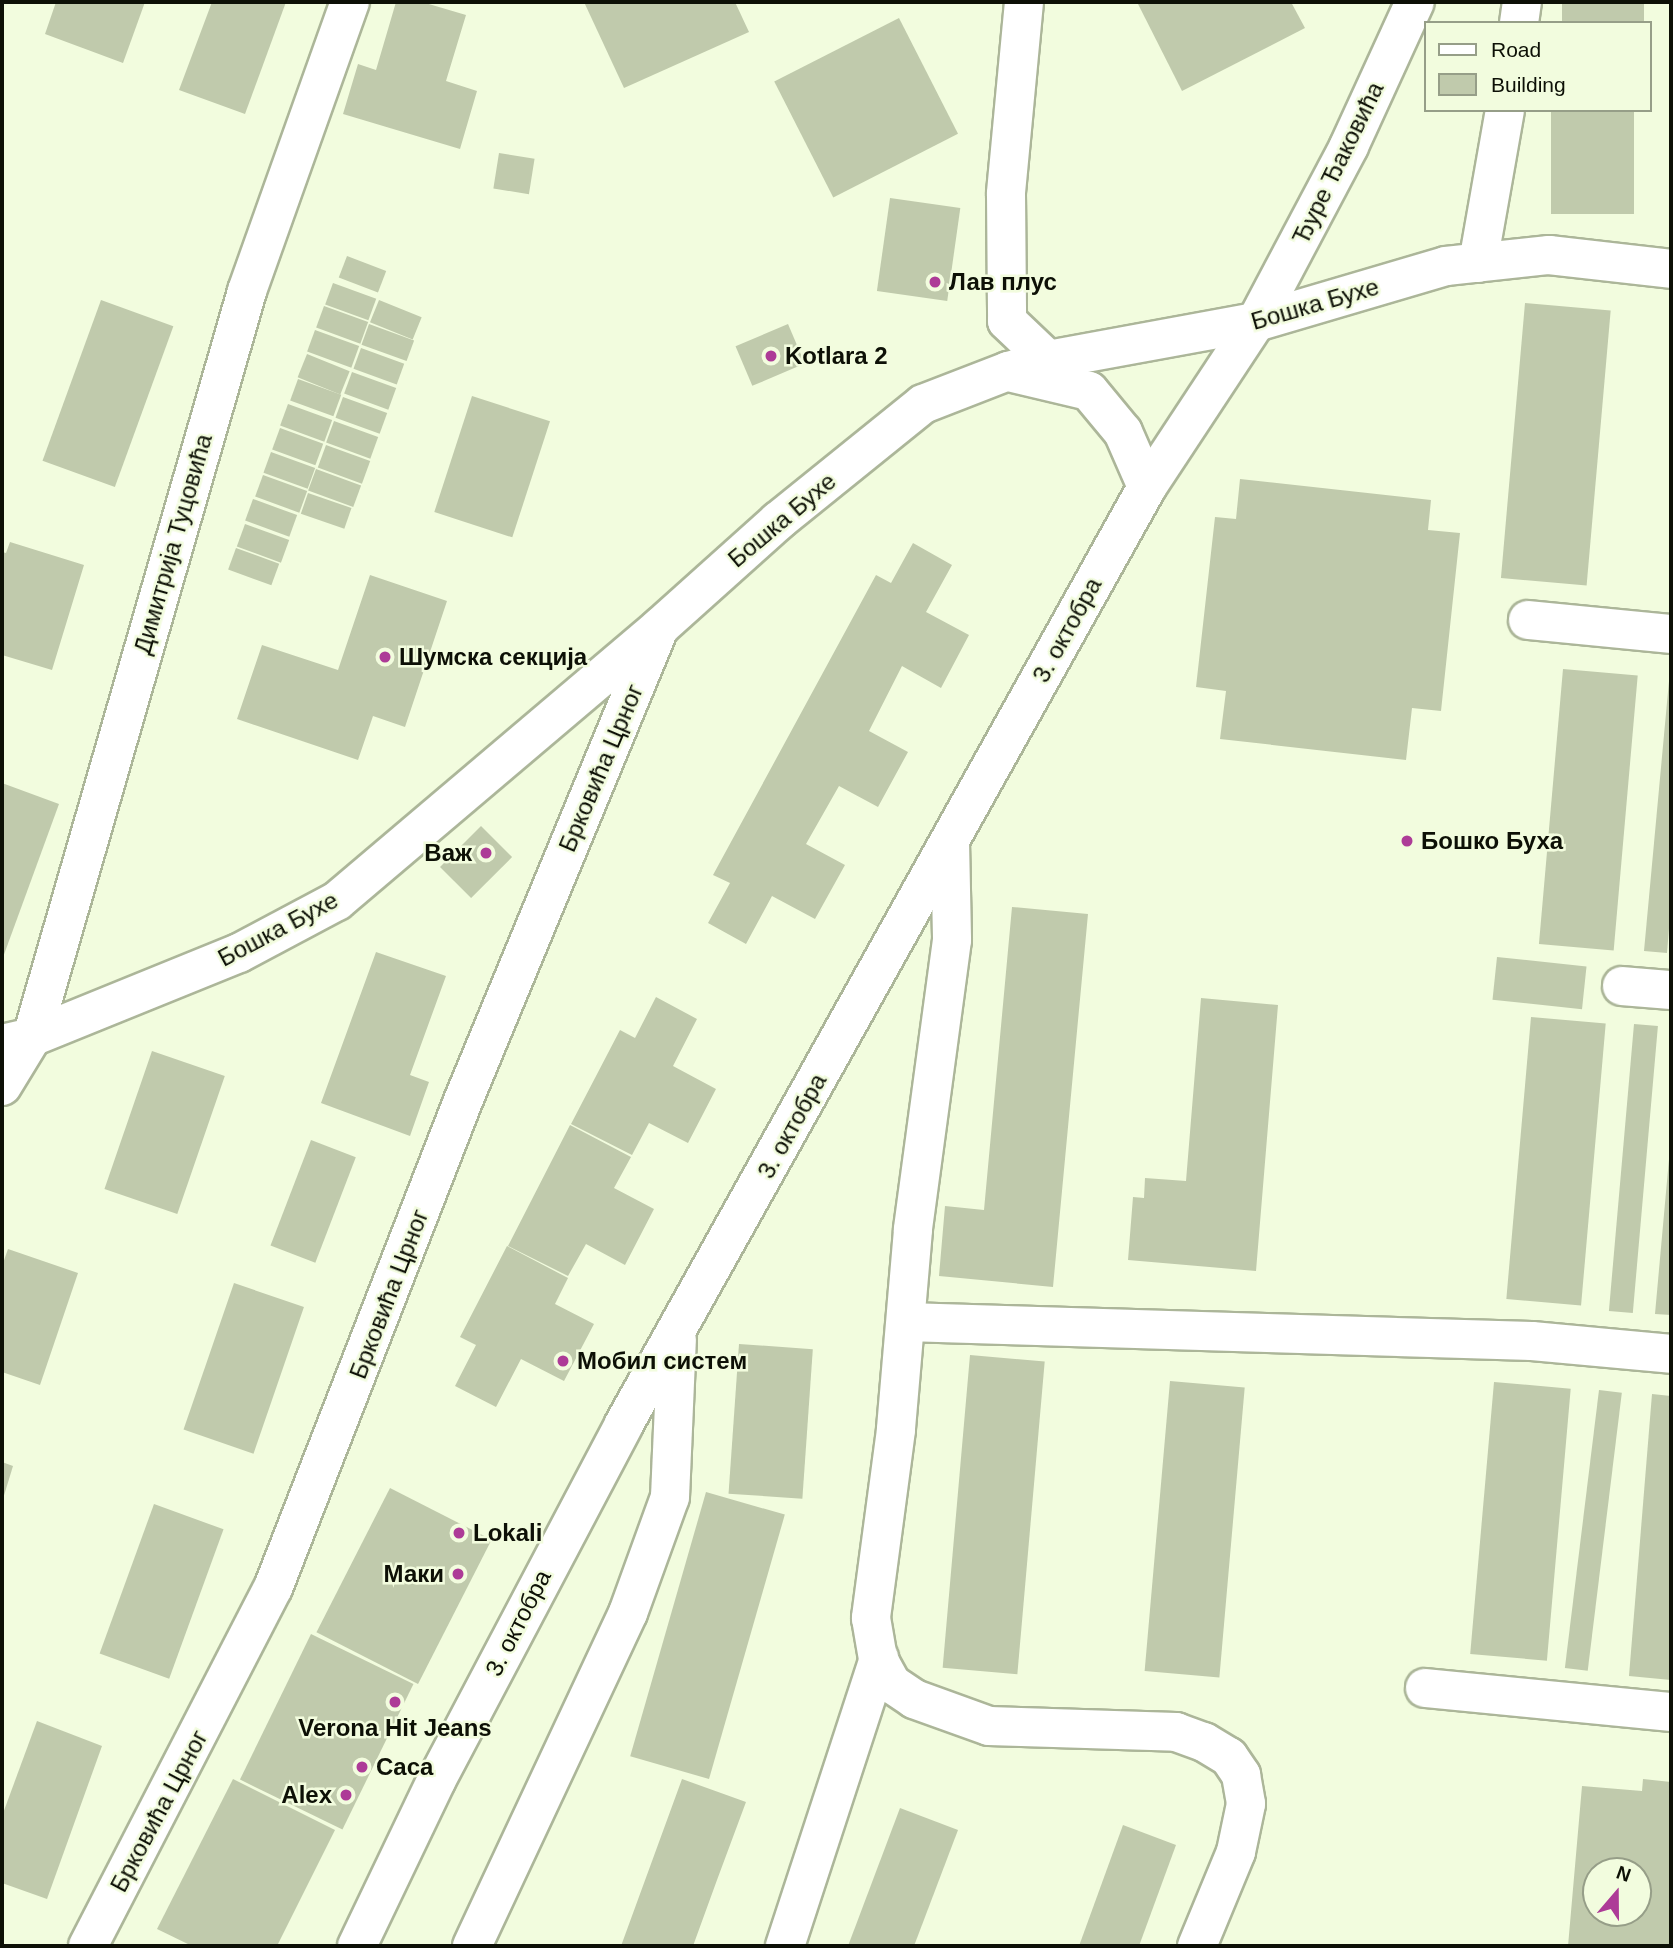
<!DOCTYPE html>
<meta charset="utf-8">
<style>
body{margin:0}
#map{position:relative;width:1673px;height:1948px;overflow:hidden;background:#f2fcde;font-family:Helvetica,sans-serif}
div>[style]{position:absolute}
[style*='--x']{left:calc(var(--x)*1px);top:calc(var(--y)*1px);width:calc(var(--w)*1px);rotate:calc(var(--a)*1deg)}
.building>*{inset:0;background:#c0caac;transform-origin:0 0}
.roads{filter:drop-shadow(2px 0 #acb699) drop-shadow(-2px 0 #acb699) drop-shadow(0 2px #acb699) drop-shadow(0 -2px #acb699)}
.minor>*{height:38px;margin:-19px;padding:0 19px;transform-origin:19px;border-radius:19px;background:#fff}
.dots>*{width:19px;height:19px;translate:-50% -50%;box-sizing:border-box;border:4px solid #f2fcde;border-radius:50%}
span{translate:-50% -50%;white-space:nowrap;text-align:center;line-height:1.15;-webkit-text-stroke:5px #f2fcde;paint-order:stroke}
.street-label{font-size:24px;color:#0d1006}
.poi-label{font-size:24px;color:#0d1006;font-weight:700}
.left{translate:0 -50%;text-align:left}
.right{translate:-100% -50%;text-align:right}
.frame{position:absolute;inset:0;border:4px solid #0d1006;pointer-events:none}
.legend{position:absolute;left:1424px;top:21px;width:228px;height:91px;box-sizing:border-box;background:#f2fcde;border:2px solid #969e88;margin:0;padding:9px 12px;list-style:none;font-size:21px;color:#0d1006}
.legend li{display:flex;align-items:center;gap:14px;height:35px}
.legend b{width:35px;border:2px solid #969e88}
.north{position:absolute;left:1582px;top:1857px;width:70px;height:70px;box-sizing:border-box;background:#f2fcde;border:2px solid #969e88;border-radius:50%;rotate:20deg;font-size:19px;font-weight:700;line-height:28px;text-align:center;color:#0d1006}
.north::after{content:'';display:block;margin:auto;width:24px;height:32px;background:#ad3b97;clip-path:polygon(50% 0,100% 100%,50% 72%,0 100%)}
</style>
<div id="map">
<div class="building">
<i style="clip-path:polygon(56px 2px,145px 2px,123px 63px,45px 34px)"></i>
<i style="clip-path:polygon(212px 2px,286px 2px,245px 114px,179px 90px)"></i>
<i style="clip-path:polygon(396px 2px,422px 2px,466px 15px,446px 81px,477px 91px,460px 149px,343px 114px,358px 64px,376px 70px)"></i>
<i style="clip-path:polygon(584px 2px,735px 2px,749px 32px,624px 88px)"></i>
<i style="clip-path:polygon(1137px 2px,1291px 2px,1305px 28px,1182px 91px)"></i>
<i style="left:1562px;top:2px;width:82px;height:21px"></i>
<i style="left:899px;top:18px;width:130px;height:140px;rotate:63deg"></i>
<i style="left:1551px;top:110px;width:83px;height:104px"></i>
<i style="left:499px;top:153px;width:36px;height:36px;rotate:9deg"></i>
<i style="left:890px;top:198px;width:71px;height:94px;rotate:8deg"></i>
<i style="left:347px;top:256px;width:42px;height:23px;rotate:21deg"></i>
<i style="left:333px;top:283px;width:46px;height:23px;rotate:20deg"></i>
<i style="left:101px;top:300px;width:77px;height:171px;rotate:20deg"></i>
<i style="left:379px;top:300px;width:46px;height:24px;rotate:22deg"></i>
<i style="left:1525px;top:303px;width:86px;height:276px;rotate:5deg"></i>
<i style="left:324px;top:306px;width:47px;height:23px;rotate:20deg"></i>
<i style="left:369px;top:324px;width:48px;height:22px;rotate:20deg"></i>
<i style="left:788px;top:324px;width:43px;height:57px;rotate:67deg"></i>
<i style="left:315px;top:330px;width:47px;height:23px;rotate:20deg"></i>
<i style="left:361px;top:348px;width:46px;height:22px;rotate:20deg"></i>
<i style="left:307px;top:354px;width:46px;height:25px;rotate:22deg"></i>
<i style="left:352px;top:372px;width:47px;height:23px;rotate:20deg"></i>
<i style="left:298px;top:379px;width:46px;height:23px;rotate:20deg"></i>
<i style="left:472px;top:396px;width:82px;height:122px;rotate:18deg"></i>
<i style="left:343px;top:397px;width:47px;height:22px;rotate:20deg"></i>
<i style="left:288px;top:404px;width:47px;height:23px;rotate:20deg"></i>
<i style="left:334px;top:421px;width:47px;height:23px;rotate:20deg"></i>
<i style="left:280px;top:428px;width:46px;height:23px;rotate:20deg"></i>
<i style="left:326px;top:445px;width:47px;height:24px;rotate:20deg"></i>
<i style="left:271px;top:452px;width:47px;height:22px;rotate:20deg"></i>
<i style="left:316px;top:469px;width:48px;height:23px;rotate:20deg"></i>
<i style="left:263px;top:475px;width:47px;height:23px;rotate:20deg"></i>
<i style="clip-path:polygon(1240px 479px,1431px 500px,1428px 530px,1460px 533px,1441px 711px,1412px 708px,1406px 760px,1220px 739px,1226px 691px,1196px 687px,1215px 517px,1236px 519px)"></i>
<i style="left:308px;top:493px;width:46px;height:22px;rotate:19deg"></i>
<i style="left:253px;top:499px;width:47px;height:23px;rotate:20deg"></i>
<i style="left:245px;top:524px;width:47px;height:24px;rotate:20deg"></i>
<i style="clip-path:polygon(10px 542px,84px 565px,52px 670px,2px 655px,2px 552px,6px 553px)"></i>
<i style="clip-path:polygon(913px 543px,952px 565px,926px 612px,969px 635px,941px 688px,902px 666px,869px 731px,908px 752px,878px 807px,839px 786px,806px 844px,845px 865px,815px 919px,772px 896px,746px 944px,708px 923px,730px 883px,713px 875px,876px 575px,891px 583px)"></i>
<i style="left:236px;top:548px;width:46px;height:23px;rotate:20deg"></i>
<i style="clip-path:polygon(370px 575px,447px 601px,405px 727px,373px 716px,358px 760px,237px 719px,262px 645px,338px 670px)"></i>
<i style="left:1563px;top:669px;width:75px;height:276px;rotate:5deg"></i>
<i style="clip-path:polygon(1669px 681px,1671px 682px,1671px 904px,1667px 953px,1644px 951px)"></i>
<i style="clip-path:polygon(2px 783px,59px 804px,2px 960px)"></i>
<i style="left:481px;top:826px;width:44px;height:58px;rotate:45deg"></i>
<i style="clip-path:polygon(1012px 907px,1088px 914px,1053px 1287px,939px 1276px,945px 1206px,984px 1210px)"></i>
<i style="clip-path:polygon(376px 952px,446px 976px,410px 1075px,429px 1082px,410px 1136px,321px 1103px)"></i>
<i style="left:1497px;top:957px;width:90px;height:43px;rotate:6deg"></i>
<i style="clip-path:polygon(656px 997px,697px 1019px,673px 1066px,716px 1089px,688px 1143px,649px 1123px,632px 1155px,571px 1124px,620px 1030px,635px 1038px)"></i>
<i style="clip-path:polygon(1201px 998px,1278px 1005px,1256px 1271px,1128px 1260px,1133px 1197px,1144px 1198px,1145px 1178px,1186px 1181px)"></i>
<i style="left:1531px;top:1017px;width:75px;height:283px;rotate:5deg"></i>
<i style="left:1634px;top:1024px;width:24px;height:288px;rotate:5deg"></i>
<i style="left:152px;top:1051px;width:77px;height:146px;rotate:19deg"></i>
<i style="clip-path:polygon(570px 1125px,631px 1157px,614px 1188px,654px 1209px,625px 1265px,586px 1244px,568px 1276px,508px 1246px)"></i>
<i style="left:311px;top:1140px;width:48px;height:113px;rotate:21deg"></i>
<i style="clip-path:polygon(1669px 1159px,1671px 1159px,1671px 1315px,1655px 1314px)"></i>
<i style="clip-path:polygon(507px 1246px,568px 1278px,555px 1304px,594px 1324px,564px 1381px,521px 1359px,496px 1407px,455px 1386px,476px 1345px,460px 1337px)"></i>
<i style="clip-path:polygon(8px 1249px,78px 1273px,40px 1385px,2px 1372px,2px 1266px)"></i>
<i style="left:234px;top:1283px;width:74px;height:155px;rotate:19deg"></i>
<i style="left:739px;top:1344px;width:74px;height:150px;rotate:4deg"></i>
<i style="left:970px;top:1355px;width:75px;height:314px;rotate:5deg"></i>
<i style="left:1170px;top:1381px;width:75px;height:291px;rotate:5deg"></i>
<i style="left:1494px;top:1382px;width:77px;height:273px;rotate:5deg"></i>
<i style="left:1599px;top:1390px;width:23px;height:280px;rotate:7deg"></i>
<i style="clip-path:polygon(1652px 1394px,1671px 1396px,1671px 1680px,1629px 1676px)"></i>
<i style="clip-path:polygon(2px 1462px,13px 1466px,2px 1502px)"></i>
<i style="left:390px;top:1488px;width:114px;height:162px;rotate:27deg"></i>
<i style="left:706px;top:1492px;width:82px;height:275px;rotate:16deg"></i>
<i style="left:154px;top:1504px;width:74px;height:159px;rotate:20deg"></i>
<i style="left:311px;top:1634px;width:114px;height:162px;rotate:26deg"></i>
<i style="clip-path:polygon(37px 1721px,102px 1746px,47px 1899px,2px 1883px,2px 1816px)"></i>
<i style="clip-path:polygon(233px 1779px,335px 1830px,277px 1946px,192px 1946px,157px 1929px)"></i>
<i style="clip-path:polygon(682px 1779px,746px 1802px,717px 1880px,693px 1946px,621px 1946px)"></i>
<i style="clip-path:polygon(evenodd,1643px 1779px,1671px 1782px,1671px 1946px,1568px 1946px,1582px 1786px,1642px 1791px,1643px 1779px,1596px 1871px,1638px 1871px,1638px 1913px,1596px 1913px,1596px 1871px)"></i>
<i style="clip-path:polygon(900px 1808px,958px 1830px,914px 1946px,848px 1946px)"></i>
<i style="clip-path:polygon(1123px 1825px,1176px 1845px,1139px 1946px,1079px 1946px)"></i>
</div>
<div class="roads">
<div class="minor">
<i style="--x:1024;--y:2;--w:193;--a:95.4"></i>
<i style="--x:1006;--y:194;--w:127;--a:89.5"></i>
<i style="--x:1007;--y:321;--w:57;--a:43.6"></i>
<i style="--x:1519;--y:23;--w:21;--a:-82"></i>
<i style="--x:1478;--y:263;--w:155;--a:-80"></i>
<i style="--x:1013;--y:373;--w:78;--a:13.3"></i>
<i style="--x:1089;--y:391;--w:53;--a:50.3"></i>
<i style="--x:1123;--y:432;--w:60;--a:66.4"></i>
<i style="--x:1528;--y:620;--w:144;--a:5.6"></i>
<i style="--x:950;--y:842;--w:98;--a:88.8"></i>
<i style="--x:952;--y:940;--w:293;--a:97.7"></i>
<i style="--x:913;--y:1230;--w:201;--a:94.9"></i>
<i style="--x:896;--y:1430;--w:190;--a:97.6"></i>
<i style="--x:871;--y:1618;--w:42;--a:80.3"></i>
<i style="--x:878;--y:1659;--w:29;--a:61"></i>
<i style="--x:892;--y:1684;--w:27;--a:34"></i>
<i style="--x:914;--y:1699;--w:80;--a:19.8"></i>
<i style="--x:989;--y:1726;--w:187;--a:1.8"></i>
<i style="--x:1176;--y:1732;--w:30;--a:20"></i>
<i style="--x:1204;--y:1742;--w:29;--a:31"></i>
<i style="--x:1229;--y:1757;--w:22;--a:56"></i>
<i style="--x:1241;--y:1775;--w:29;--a:80"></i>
<i style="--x:1246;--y:1804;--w:49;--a:101.8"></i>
<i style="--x:1236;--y:1852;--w:102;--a:112.5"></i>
<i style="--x:1622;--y:986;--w:49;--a:4.7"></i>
<i style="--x:2;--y:1044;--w:31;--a:-13"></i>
<i style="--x:32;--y:1037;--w:223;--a:-22.1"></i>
<i style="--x:239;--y:953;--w:111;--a:-28"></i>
<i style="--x:337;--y:901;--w:424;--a:-40.3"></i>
<i style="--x:660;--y:627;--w:159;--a:-41.9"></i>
<i style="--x:778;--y:521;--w:186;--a:-38.9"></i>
<i style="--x:923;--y:404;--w:91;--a:-21.2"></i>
<i style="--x:1008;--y:371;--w:41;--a:-15.4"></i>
<i style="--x:1048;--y:360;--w:211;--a:-10.4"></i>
<i style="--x:1256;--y:322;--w:198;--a:-16.4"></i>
<i style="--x:1446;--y:266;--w:104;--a:-6.1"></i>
<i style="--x:1549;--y:255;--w:123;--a:6.5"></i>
<i style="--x:2;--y:1086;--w:57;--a:-58.5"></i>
<i style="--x:32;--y:1037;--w:776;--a:-73.92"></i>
<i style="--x:247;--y:291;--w:307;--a:-70.4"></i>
<i style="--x:906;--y:1322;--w:626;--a:1.74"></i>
<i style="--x:1532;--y:1341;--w:140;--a:5.3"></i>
<i style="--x:1425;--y:1688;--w:247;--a:5.6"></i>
<i style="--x:88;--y:1946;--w:403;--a:-62.7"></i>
<i style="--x:273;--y:1588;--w:523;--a:-68.69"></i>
<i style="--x:463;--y:1101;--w:507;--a:-67.48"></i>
<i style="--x:357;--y:1946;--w:183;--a:-64.4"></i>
<i style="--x:436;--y:1781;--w:403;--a:-62.2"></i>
<i style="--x:624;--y:1424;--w:1073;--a:-60.83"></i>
<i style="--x:1147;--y:487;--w:198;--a:-56.6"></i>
<i style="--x:1256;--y:322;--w:199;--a:-62.1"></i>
<i style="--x:1349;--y:146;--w:158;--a:-65.4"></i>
<i style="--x:472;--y:1946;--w:368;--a:-64.9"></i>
<i style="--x:628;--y:1613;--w:123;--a:-70.1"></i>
<i style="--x:670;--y:1497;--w:158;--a:-87.5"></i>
<i style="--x:785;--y:1946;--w:303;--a:-71.9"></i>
</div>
</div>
<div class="dots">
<i style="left:935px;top:282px;background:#ad3b97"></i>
<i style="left:771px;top:356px;background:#ad3b97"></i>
<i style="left:385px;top:657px;background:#ad3b97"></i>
<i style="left:1407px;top:841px;background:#ad3b97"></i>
<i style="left:486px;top:853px;background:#ad3b97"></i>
<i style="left:563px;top:1361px;background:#ad3b97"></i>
<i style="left:459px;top:1533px;background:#ad3b97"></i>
<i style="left:458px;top:1574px;background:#ad3b97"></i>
<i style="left:395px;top:1702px;background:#ad3b97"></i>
<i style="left:362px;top:1767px;background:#ad3b97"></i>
<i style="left:346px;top:1795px;background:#ad3b97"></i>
</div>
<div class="street-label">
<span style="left:1338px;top:163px;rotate:-64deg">Ђуре Ђаковића</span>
<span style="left:1315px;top:304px;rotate:-16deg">Бошка Бухе</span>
<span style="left:782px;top:520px;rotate:-40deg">Бошка Бухе</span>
<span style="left:173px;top:544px;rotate:-74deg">Димитрија Туцовића</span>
<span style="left:1067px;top:630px;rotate:-61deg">3. октобра</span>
<span style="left:601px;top:768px;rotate:-67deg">Брковића Црног</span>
<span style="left:278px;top:929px;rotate:-28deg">Бошка Бухе</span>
<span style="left:792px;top:1126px;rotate:-61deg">3. октобра</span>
<span style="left:389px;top:1294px;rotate:-69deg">Брковића Црног</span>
<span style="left:518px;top:1623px;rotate:-63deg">3. октобра</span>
<span style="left:159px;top:1811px;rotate:-62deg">Брковића Црног</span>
</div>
<div class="poi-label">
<span class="left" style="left:949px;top:282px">Лав плус</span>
<span class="left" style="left:785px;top:356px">Kotlara 2</span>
<span class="left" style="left:399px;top:657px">Шумска секција</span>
<span class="left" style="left:1421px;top:841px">Бошко Буха</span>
<span class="right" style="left:472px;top:853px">Важ</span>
<span class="left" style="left:577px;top:1361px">Мобил систем</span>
<span class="left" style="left:473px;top:1533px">Lokali</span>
<span class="right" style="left:444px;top:1574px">Маки</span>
<span style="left:395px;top:1728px">Verona Hit Jeans</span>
<span class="left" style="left:376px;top:1767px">Caca</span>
<span class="right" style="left:332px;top:1795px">Alex</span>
</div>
<div class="frame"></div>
<ul class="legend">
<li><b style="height:9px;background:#fff"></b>Road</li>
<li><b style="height:19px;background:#c0caac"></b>Building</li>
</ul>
<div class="north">N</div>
</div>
